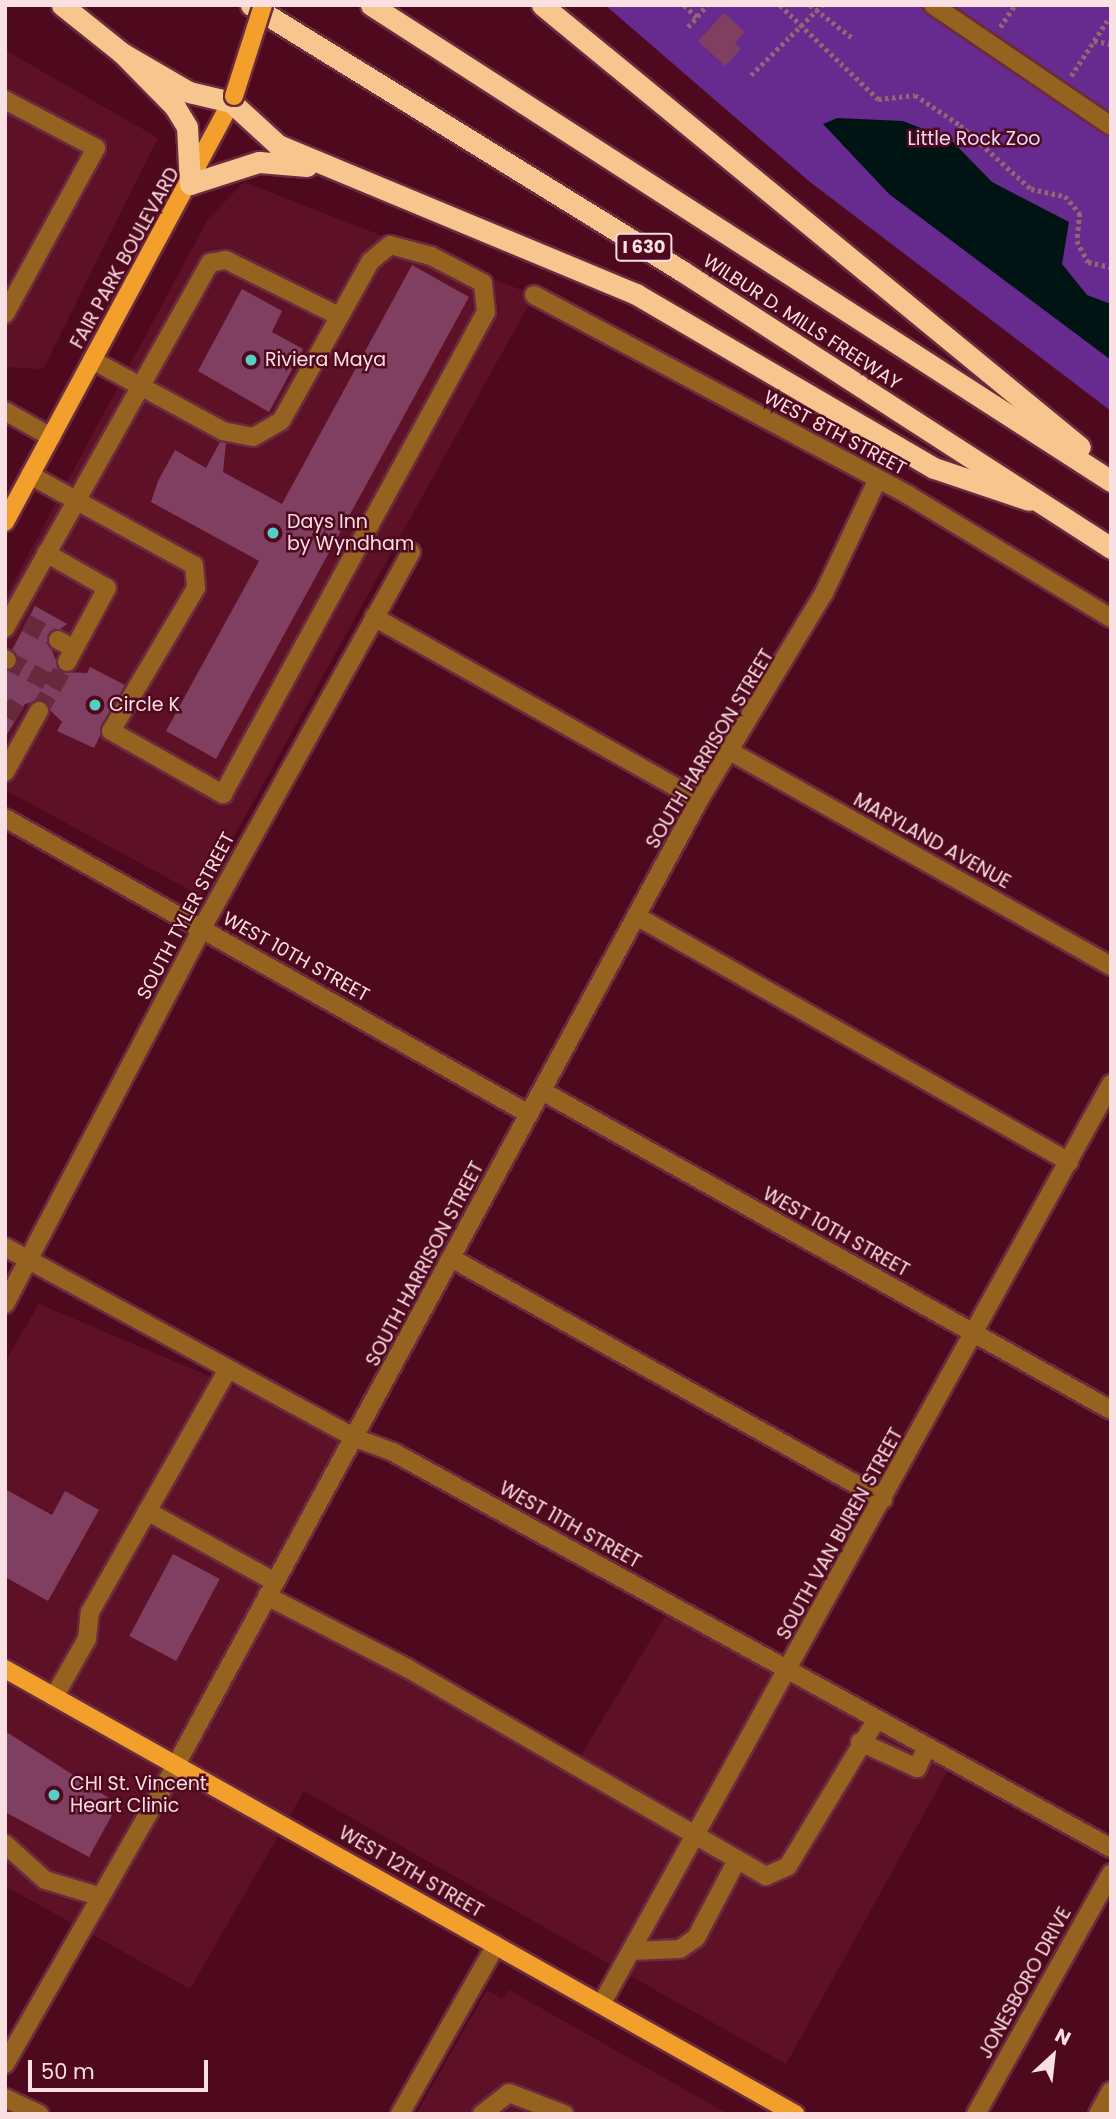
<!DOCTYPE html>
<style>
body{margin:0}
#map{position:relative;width:1116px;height:2119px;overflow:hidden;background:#4f091f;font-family:Poppins,sans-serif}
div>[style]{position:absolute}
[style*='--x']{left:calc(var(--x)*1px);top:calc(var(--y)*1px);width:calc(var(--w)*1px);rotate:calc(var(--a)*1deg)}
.built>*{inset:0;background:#5e1027}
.green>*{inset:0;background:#672a8e}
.water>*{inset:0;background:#001513}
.building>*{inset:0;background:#803f61;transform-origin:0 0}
.minor-tunnel>*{height:18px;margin-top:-9px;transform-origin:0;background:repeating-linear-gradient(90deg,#69293c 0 18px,transparent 0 27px)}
.path>*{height:4.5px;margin-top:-2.25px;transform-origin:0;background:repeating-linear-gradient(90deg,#986472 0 3.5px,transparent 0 7px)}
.roads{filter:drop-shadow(2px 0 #6a2b3e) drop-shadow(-2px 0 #6a2b3e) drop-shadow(0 2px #6a2b3e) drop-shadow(0 -2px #6a2b3e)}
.minor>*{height:18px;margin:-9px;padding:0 9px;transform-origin:9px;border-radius:9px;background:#956220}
.major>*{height:18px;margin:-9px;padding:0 9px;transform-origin:9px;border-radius:9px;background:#f39f2b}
.highway>*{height:21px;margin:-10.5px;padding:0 10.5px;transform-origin:10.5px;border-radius:10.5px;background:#f7c58e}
.bridges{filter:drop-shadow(2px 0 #6a2b3e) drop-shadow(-2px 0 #6a2b3e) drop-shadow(0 2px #6a2b3e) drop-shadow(0 -2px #6a2b3e)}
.major-bridge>*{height:18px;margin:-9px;padding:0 9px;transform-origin:9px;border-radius:9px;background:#f39f2b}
.dots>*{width:19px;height:19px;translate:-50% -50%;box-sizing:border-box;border:4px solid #4f091f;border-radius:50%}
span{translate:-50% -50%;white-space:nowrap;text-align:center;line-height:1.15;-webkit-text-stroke:5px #4f091f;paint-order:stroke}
.shield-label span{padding:2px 5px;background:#4f091f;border:2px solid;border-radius:5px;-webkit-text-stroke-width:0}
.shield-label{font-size:18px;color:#fadfe3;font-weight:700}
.park-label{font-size:19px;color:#eadbf7}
.street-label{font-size:19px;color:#fadfe3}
.poi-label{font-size:19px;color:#fadfe3}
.left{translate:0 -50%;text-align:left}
.frame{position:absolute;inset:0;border:7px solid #fadfe3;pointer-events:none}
.north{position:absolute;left:1018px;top:2021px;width:70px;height:70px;-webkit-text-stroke:5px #4f091f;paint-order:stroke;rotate:27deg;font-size:19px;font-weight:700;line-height:28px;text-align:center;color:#fadfe3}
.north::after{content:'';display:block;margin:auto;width:24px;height:32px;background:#fadfe3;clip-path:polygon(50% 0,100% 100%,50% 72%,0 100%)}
.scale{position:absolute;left:28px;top:2060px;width:180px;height:32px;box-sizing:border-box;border:4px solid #fadfe3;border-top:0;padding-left:9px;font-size:21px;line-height:24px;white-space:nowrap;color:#fadfe3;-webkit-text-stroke:5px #4f091f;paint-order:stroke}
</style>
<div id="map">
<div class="built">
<i style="clip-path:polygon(5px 50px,158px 138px,43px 369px,5px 367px)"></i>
<i style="clip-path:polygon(244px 182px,534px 295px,201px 896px,5px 790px,5px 598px,208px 219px)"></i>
<i style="clip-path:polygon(39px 1304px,355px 1438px,268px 1596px,575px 1765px,672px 1605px,953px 1761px,786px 2064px,304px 1791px,190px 1989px,5px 1886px,5px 1362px)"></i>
<i style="clip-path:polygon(487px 1990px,502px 1999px,509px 1990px,728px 2114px,416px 2114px)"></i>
</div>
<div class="green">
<i style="clip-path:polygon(605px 5px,1111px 5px,1111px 411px,810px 182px)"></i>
</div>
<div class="water">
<i style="clip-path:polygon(837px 118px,903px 121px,951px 140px,992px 182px,1069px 222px,1062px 264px,1087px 295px,1111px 304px,1111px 360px,889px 194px,823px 124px)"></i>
</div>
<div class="building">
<i style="clip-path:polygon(724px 13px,745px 32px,735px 43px,741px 49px,725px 66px,698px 41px)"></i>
<i style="clip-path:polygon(412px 265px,469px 297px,216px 759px,166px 731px,259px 561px,151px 502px,158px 481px,175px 450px,206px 468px,220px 442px,226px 443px,223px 472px,282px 504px)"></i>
<i style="clip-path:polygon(242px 289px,282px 311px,272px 332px,303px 349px,269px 412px,198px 371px)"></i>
<i style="clip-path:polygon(35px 606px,67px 624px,47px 639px,61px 672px,87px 673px,90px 667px,125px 685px,94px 748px,57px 731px,62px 722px,40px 700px,25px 704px,5px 738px,5px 671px,17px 664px,12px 650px)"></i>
<i style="clip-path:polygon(5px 1489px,52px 1515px,65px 1491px,99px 1510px,48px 1601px,5px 1577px)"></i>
<i style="left:173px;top:1554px;width:53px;height:93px;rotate:28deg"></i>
<i style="clip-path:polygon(5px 1731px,118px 1804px,89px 1857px,5px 1812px)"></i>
</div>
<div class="minor-tunnel">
<i style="--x:26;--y:623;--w:36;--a:28"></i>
<i style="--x:7;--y:660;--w:53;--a:28"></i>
<i style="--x:5;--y:706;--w:16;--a:30"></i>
<i style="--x:39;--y:711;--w:56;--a:-60.3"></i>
</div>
<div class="path">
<i style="--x:684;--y:5;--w:18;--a:43"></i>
<i style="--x:780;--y:5;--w:136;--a:43.8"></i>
<i style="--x:878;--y:99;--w:37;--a:-6"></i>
<i style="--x:915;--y:95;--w:54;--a:33.7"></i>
<i style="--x:960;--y:125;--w:96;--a:42"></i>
<i style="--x:1031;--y:189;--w:35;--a:12"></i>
<i style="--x:1065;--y:196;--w:23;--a:49"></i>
<i style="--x:1080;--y:213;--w:28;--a:96"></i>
<i style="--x:1077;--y:241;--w:24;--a:62"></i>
<i style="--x:1088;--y:262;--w:24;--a:12"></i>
<i style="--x:810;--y:5;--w:56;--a:37.7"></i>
<i style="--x:688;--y:27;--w:29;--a:-49"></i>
<i style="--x:1000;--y:27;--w:27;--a:-56"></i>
<i style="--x:1094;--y:41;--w:17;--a:10"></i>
<i style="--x:751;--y:75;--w:100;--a:-44.6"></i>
<i style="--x:1071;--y:76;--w:66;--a:-56.8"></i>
</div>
<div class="roads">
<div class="minor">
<i style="--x:933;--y:5;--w:215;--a:34.2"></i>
<i style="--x:5;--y:100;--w:103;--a:27.8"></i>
<i style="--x:96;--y:148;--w:189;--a:118.7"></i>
<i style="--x:534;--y:295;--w:424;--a:28.1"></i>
<i style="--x:908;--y:495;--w:237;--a:31.2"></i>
<i style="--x:5;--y:411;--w:53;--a:29.5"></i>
<i style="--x:30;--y:475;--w:187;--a:28.8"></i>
<i style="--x:194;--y:565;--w:23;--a:85"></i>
<i style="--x:196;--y:588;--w:166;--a:120.7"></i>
<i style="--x:111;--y:731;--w:129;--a:29.4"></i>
<i style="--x:223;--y:794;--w:549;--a:-61.38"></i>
<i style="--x:486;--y:312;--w:29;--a:-96"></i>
<i style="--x:483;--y:283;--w:59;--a:-152.6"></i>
<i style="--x:431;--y:256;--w:42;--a:-165"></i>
<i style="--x:390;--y:245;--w:26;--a:140"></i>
<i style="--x:370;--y:262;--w:182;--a:119.2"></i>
<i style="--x:281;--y:421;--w:32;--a:150"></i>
<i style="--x:253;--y:437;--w:31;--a:-169"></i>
<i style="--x:223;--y:431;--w:149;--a:-151.5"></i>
<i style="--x:46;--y:553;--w:70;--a:29.8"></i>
<i style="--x:107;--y:588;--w:84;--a:118.4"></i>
<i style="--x:374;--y:617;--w:373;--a:29.4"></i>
<i style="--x:5;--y:628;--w:419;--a:-60.7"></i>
<i style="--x:210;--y:263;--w:16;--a:-11"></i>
<i style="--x:226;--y:260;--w:126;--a:26.4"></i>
<i style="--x:58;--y:640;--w:18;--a:29"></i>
<i style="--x:5;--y:659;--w:2;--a:27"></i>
<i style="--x:733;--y:753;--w:434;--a:29.4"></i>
<i style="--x:5;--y:772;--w:70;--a:-60.9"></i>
<i style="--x:5;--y:818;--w:602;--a:29.46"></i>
<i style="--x:638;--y:917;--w:496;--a:29.6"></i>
<i style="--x:542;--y:1091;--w:652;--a:29.28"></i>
<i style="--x:5;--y:1247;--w:399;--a:28.6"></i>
<i style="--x:355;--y:1438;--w:40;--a:20.2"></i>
<i style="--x:393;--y:1452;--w:820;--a:28.88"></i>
<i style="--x:451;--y:1258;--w:495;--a:29.2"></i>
<i style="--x:5;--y:1304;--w:424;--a:-62.3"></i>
<i style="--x:202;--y:928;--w:430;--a:-60.9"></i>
<i style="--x:147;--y:1511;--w:146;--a:29"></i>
<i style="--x:267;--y:1596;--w:157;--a:27.2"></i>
<i style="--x:407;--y:1668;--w:415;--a:30.1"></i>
<i style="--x:766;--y:1876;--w:24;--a:-24"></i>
<i style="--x:788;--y:1866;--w:172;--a:-58.8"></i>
<i style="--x:54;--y:1697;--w:67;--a:-60.4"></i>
<i style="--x:87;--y:1639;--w:27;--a:-84"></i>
<i style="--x:90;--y:1612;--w:279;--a:-60.4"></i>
<i style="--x:860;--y:1742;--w:63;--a:24.5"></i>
<i style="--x:917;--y:1768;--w:23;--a:-65"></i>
<i style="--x:5;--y:1844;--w:54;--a:42"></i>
<i style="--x:45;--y:1880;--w:55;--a:16.8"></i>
<i style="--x:631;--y:1951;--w:49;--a:-2.3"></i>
<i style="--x:680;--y:1949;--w:19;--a:-35"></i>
<i style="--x:696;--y:1938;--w:86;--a:-62.2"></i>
<i style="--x:602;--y:2003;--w:1051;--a:-61.02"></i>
<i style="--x:5;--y:2064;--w:344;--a:-60.2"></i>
<i style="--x:176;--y:1765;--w:1098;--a:-61.54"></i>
<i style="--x:699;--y:800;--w:242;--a:-58.9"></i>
<i style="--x:824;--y:593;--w:124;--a:-64.7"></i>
<i style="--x:5;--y:2098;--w:38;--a:25"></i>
<i style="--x:400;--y:2114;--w:194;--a:-60.4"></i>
<i style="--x:482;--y:2114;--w:34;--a:-38"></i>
<i style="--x:509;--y:2093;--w:59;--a:20.9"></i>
<i style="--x:976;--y:2114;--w:276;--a:-60.7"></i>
<i style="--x:1098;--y:2114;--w:26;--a:-61"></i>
</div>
<div class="major">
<i style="--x:5;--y:522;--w:484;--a:-61.7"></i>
<i style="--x:5;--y:1669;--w:907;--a:29.39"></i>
</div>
<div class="highway">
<i style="--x:62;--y:5;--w:77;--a:38.7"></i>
<i style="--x:122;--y:53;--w:76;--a:45.5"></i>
<i style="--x:175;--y:107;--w:23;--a:59"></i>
<i style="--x:187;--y:127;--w:57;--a:87"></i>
<i style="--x:190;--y:184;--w:72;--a:-17.7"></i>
<i style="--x:259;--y:162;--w:48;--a:4.8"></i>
<i style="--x:251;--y:5;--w:506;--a:31.68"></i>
<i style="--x:682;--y:271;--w:511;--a:32.85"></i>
<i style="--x:371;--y:5;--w:880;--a:32.75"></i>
<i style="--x:542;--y:5;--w:696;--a:39.41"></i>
<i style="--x:122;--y:53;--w:78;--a:30.2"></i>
<i style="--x:189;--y:92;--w:43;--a:13.4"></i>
<i style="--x:231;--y:102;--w:64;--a:42.5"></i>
<i style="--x:278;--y:145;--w:388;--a:22.6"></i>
<i style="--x:636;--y:294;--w:345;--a:30.3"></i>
<i style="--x:934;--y:468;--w:100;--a:18.6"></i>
</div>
</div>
<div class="bridges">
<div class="major-bridge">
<i style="--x:234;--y:96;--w:96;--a:-72.3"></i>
</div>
</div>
<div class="dots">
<i style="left:251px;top:360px;background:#55cec5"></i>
<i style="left:273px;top:533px;background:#55cec5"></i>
<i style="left:95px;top:705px;background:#55cec5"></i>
<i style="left:54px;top:1795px;background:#55cec5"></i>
</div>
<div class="shield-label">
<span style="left:644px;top:247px">I 630</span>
</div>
<div class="park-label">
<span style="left:974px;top:139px">Little Rock Zoo</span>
</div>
<div class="street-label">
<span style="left:125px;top:258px;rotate:-61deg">FAIR PARK BOULEVARD</span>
<span style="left:802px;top:322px;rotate:33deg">WILBUR D. MILLS FREEWAY</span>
<span style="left:835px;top:433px;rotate:28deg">WEST 8TH STREET</span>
<span style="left:710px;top:749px;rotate:-59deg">SOUTH HARRISON STREET</span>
<span style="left:932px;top:841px;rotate:29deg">MARYLAND AVENUE</span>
<span style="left:186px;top:916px;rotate:-62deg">SOUTH TYLER STREET</span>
<span style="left:296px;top:957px;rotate:29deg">WEST 10TH STREET</span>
<span style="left:836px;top:1232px;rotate:29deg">WEST 10TH STREET</span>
<span style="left:425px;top:1264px;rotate:-62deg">SOUTH HARRISON STREET</span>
<span style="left:570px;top:1525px;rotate:29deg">WEST 11TH STREET</span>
<span style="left:840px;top:1534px;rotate:-61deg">SOUTH VAN BUREN STREET</span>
<span style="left:411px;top:1872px;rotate:30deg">WEST 12TH STREET</span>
<span style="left:1025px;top:1983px;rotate:-61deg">JONESBORO DRIVE</span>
</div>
<div class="poi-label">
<span class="left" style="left:265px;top:360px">Riviera Maya</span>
<span class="left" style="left:287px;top:533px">Days Inn<br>by Wyndham</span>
<span class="left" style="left:109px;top:705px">Circle K</span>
<span class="left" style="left:70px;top:1795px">CHI St. Vincent<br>Heart Clinic</span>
</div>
<div class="frame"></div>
<div class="north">N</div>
<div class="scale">50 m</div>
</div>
